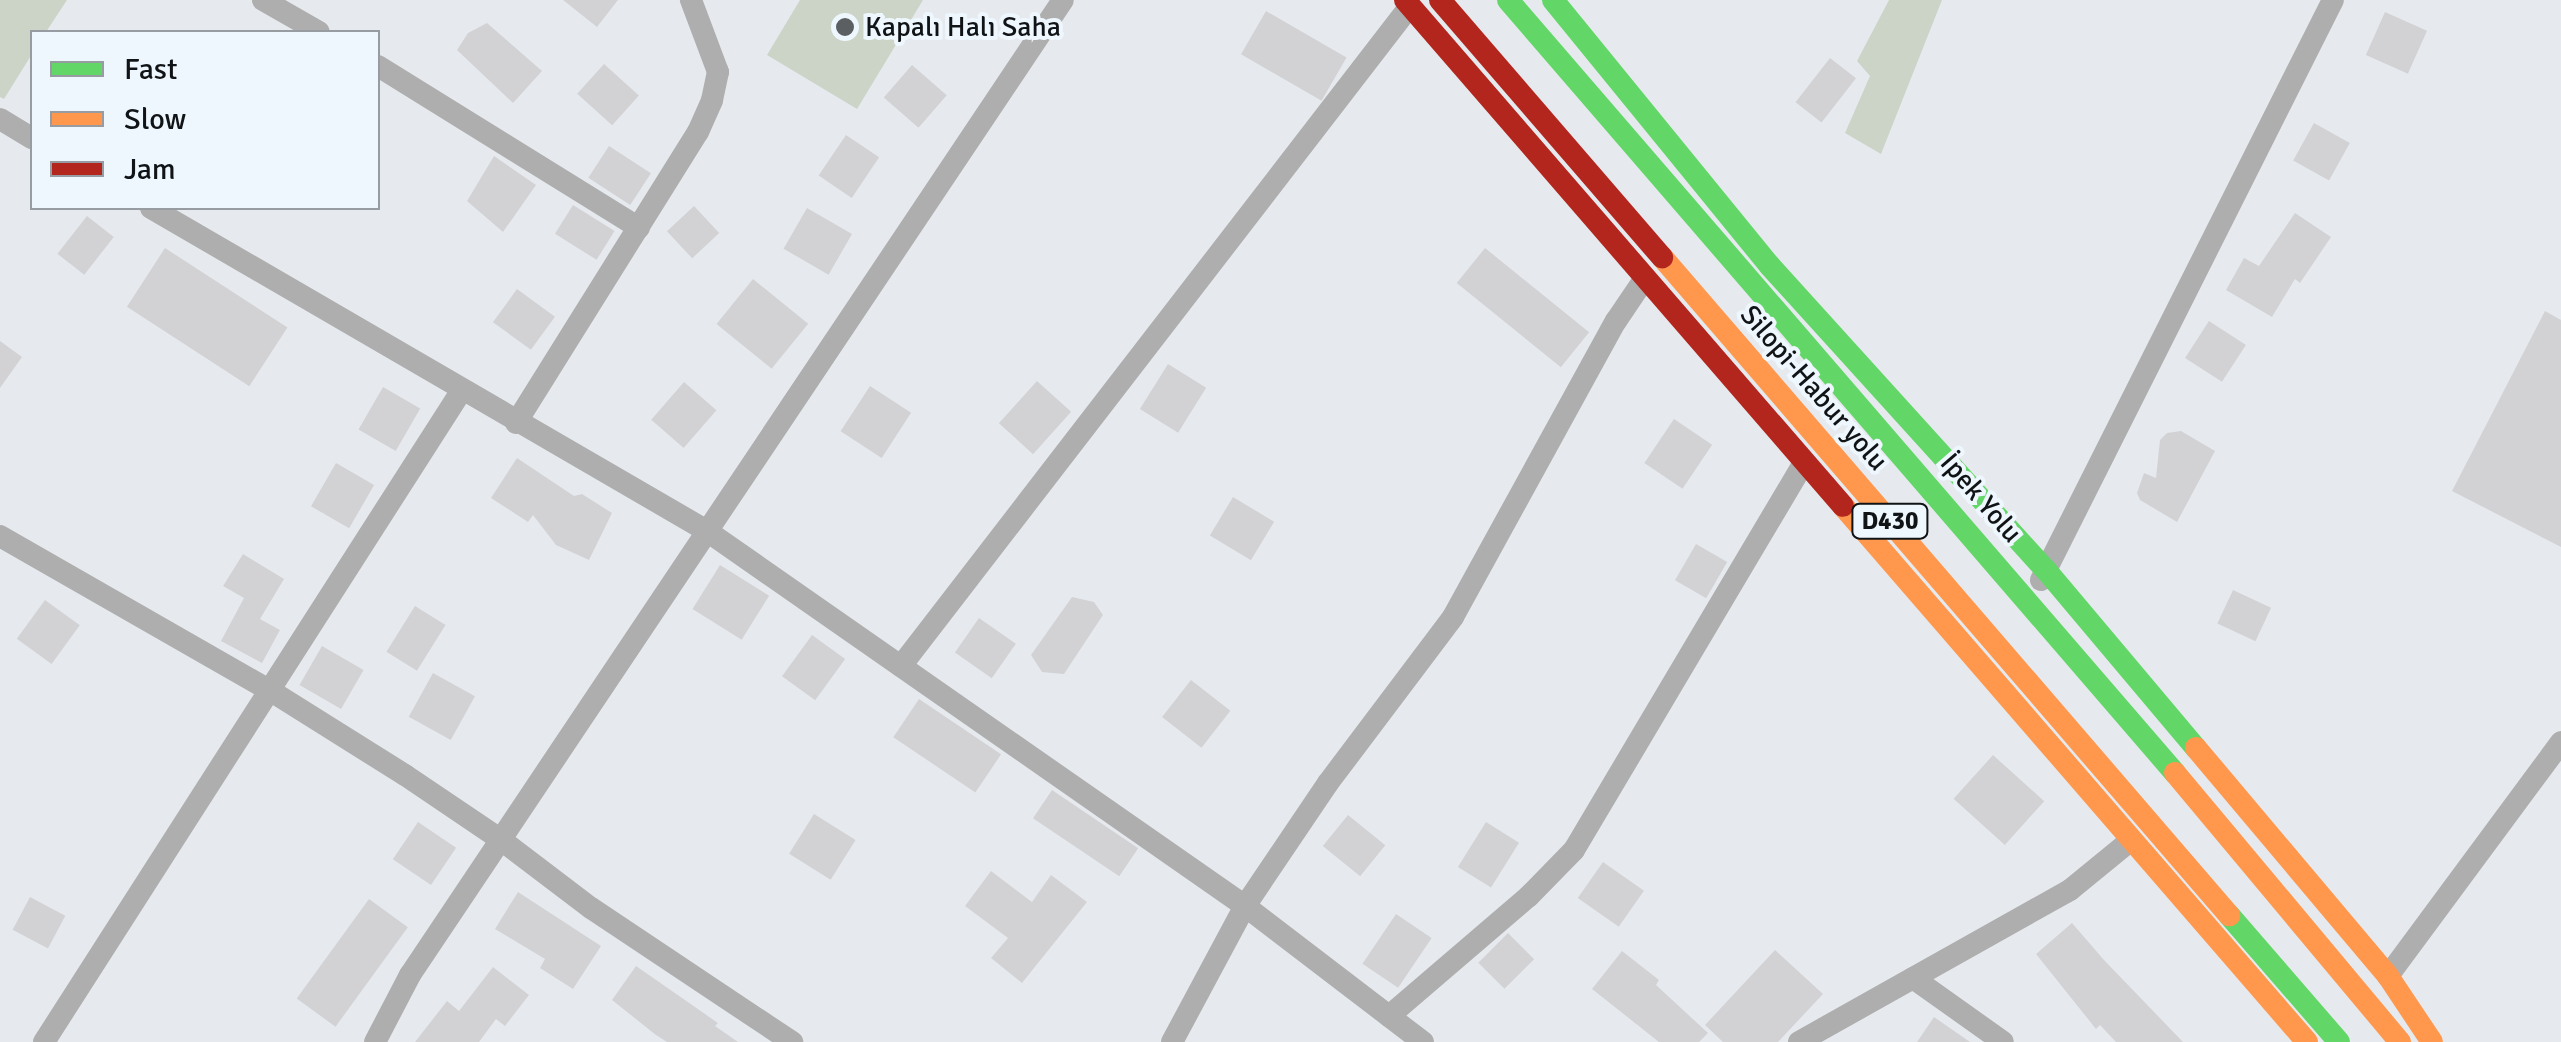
<!DOCTYPE html>
<meta charset="utf-8">
<style>
body{margin:0}
#map{position:relative;width:2561px;height:1042px;overflow:hidden;background:#e6eaee;font-family:Signika,sans-serif}
div>[style]{position:absolute}
[style*='--x']{left:calc(var(--x)*1px);top:calc(var(--y)*1px);width:calc(var(--w)*1px);rotate:calc(var(--a)*1deg)}
.green>*{inset:0;background:#ccd4c8}
.building>*{inset:0;background:#d2d2d4;transform-origin:0 0}
.street>*{height:22px;margin:-11px;padding:0 11px;transform-origin:11px;border-radius:11px;background:#aeaeae}
.fast>*{height:22px;margin:-11px;padding:0 11px;transform-origin:11px;border-radius:11px;background:#63d668}
.slow>*{height:22px;margin:-11px;padding:0 11px;transform-origin:11px;border-radius:11px;background:#ff974d}
.jam>*{height:22px;margin:-11px;padding:0 11px;transform-origin:11px;border-radius:11px;background:#b3261e}
.dots>*{width:28px;height:28px;translate:-50% -50%;box-sizing:border-box;border:5px solid #eff7fe;border-radius:50%}
span{translate:-50% -50%;white-space:nowrap;text-align:center;line-height:1.15;-webkit-text-stroke:8px #eff7fe;paint-order:stroke}
.shield-label span{padding:2px 8px;background:#eff7fe;border:2px solid;border-radius:8px;-webkit-text-stroke-width:0}
.shield-label{font-size:25px;color:#111416;font-weight:700}
.poi-label{font-size:28px;color:#111416}
.left{translate:0 -50%;text-align:left}
.street-label{font-size:28px;color:#111416}
.legend{position:absolute;left:30px;top:30px;width:350px;height:180px;box-sizing:border-box;background:#eff7fe;border:2px solid #969ca1;margin:0;padding:12px 18px;list-style:none;font-size:30px;color:#111416}
.legend li{display:flex;align-items:center;gap:20px;height:50px}
.legend b{width:50px;border:2px solid #969ca1}
</style>
<div id="map">
<div class="green">
<i style="clip-path:polygon(0 0,67px 0,46px 32px,32px 32px,32px 54px,4px 99px,0 97px)"></i>
<i style="clip-path:polygon(800px 0,923px 0,857px 109px,767px 55px)"></i>
<i style="clip-path:polygon(1889px 0,1942px 0,1881px 154px,1845px 133px,1870px 76px,1857px 61px)"></i>
</div>
<div class="building">
<i style="clip-path:polygon(563px 0,618px 0,597px 27px)"></i>
<i style="left:1266px;top:11px;width:93px;height:50px;rotate:30deg"></i>
<i style="left:2385px;top:12px;width:46px;height:47px;rotate:24deg"></i>
<i style="clip-path:polygon(487px 23px,542px 71px,513px 103px,457px 50px,468px 33px)"></i>
<i style="left:1830px;top:58px;width:33px;height:56px;rotate:38deg"></i>
<i style="left:604px;top:64px;width:47px;height:40px;rotate:42deg"></i>
<i style="left:912px;top:65px;width:46px;height:43px;rotate:41deg"></i>
<i style="left:2314px;top:123px;width:41px;height:43px;rotate:29deg"></i>
<i style="left:846px;top:135px;width:40px;height:49px;rotate:34deg"></i>
<i style="left:609px;top:146px;width:50px;height:38px;rotate:33deg"></i>
<i style="clip-path:polygon(494px 156px,536px 185px,503px 232px,467px 201px)"></i>
<i style="left:573px;top:205px;width:49px;height:34px;rotate:32deg"></i>
<i style="left:694px;top:206px;width:37px;height:37px;rotate:47deg"></i>
<i style="left:807px;top:208px;width:52px;height:47px;rotate:30deg"></i>
<i style="clip-path:polygon(2295px 213px,2331px 237px,2300px 283px,2295px 279px,2272px 317px,2226px 290px,2244px 258px,2259px 266px)"></i>
<i style="left:87px;top:216px;width:34px;height:48px;rotate:38deg"></i>
<i style="left:165px;top:248px;width:146px;height:70px;rotate:33deg"></i>
<i style="left:1485px;top:248px;width:134px;height:45px;rotate:39deg"></i>
<i style="left:753px;top:279px;width:71px;height:58px;rotate:39deg"></i>
<i style="left:517px;top:289px;width:47px;height:41px;rotate:36deg"></i>
<i style="clip-path:polygon(2545px 311px,2561px 320px,2561px 547px,2452px 491px)"></i>
<i style="left:2209px;top:321px;width:44px;height:44px;rotate:33deg"></i>
<i style="clip-path:polygon(0 341px,22px 357px,0 388px)"></i>
<i style="left:1168px;top:364px;width:45px;height:53px;rotate:32deg"></i>
<i style="left:1037px;top:381px;width:46px;height:57px;rotate:42deg"></i>
<i style="left:684px;top:382px;width:43px;height:50px;rotate:41deg"></i>
<i style="left:870px;top:386px;width:49px;height:54px;rotate:33deg"></i>
<i style="left:383px;top:387px;width:43px;height:49px;rotate:30deg"></i>
<i style="left:1674px;top:419px;width:46px;height:53px;rotate:34deg"></i>
<i style="clip-path:polygon(2181px 431px,2215px 451px,2177px 522px,2140px 500px,2137px 493px,2144px 473px,2156px 478px,2160px 440px,2167px 433px)"></i>
<i style="clip-path:polygon(517px 458px,574px 496px,582px 494px,612px 513px,589px 560px,556px 545px,533px 515px,528px 522px,491px 498px)"></i>
<i style="left:336px;top:463px;width:44px;height:50px;rotate:30deg"></i>
<i style="left:1233px;top:497px;width:48px;height:45px;rotate:31deg"></i>
<i style="left:1696px;top:544px;width:36px;height:42px;rotate:30deg"></i>
<i style="clip-path:polygon(243px 554px,284px 579px,260px 619px,280px 630px,262px 663px,221px 641px,244px 598px,223px 586px)"></i>
<i style="left:720px;top:565px;width:58px;height:52px;rotate:32deg"></i>
<i style="left:2233px;top:590px;width:42px;height:37px;rotate:25deg"></i>
<i style="clip-path:polygon(1072px 597px,1094px 602px,1103px 615px,1064px 674px,1042px 672px,1031px 655px)"></i>
<i style="left:45px;top:600px;width:43px;height:48px;rotate:36deg"></i>
<i style="left:415px;top:606px;width:36px;height:54px;rotate:32deg"></i>
<i style="left:979px;top:618px;width:45px;height:42px;rotate:35deg"></i>
<i style="left:812px;top:635px;width:41px;height:51px;rotate:36deg"></i>
<i style="left:322px;top:646px;width:48px;height:45px;rotate:30deg"></i>
<i style="left:433px;top:673px;width:48px;height:50px;rotate:29deg"></i>
<i style="left:1191px;top:680px;width:50px;height:47px;rotate:38deg"></i>
<i style="left:919px;top:699px;width:99px;height:46px;rotate:34deg"></i>
<i style="left:1993px;top:755px;width:69px;height:59px;rotate:42deg"></i>
<i style="left:1052px;top:790px;width:104px;height:34px;rotate:34deg"></i>
<i style="left:814px;top:814px;width:49px;height:47px;rotate:32deg"></i>
<i style="left:1348px;top:815px;width:48px;height:40px;rotate:39deg"></i>
<i style="left:418px;top:822px;width:46px;height:45px;rotate:34deg"></i>
<i style="left:1486px;top:822px;width:39px;height:53px;rotate:32deg"></i>
<i style="left:1603px;top:862px;width:50px;height:44px;rotate:35deg"></i>
<i style="clip-path:polygon(991px 871px,1032px 902px,1051px 875px,1087px 902px,1022px 983px,991px 958px,1008px 938px,965px 906px)"></i>
<i style="clip-path:polygon(518px 892px,601px 946px,573px 989px,540px 968px,545px 959px,495px 929px)"></i>
<i style="left:30px;top:897px;width:40px;height:37px;rotate:28deg"></i>
<i style="left:369px;top:899px;width:48px;height:123px;rotate:36deg"></i>
<i style="left:1396px;top:914px;width:43px;height:60px;rotate:34deg"></i>
<i style="clip-path:polygon(2072px 923px,2104px 960px,2183px 1042px,2116px 1042px,2100px 1025px,2096px 1029px,2036px 954px)"></i>
<i style="left:1508px;top:933px;width:37px;height:42px;rotate:45deg"></i>
<i style="clip-path:polygon(1775px 950px,1823px 994px,1778px 1042px,1723px 1042px,1705px 1025px)"></i>
<i style="clip-path:polygon(1622px 951px,1659px 980px,1656px 985px,1708px 1033px,1699px 1042px,1659px 1042px,1592px 989px)"></i>
<i style="clip-path:polygon(636px 966px,718px 1023px,715px 1026px,738px 1042px,667px 1042px,656px 1035px,612px 1000px)"></i>
<i style="clip-path:polygon(493px 967px,529px 995px,505px 1026px,496px 1019px,479px 1042px,415px 1042px,447px 1001px,459px 1011px)"></i>
<i style="clip-path:polygon(1934px 1017px,1970px 1042px,1917px 1042px)"></i>
</div>
<div class="street">
<i style="--x:263;--y:0;--w:64;--a:29.7"></i>
<i style="--x:378;--y:66;--w:307;--a:31.8"></i>
<i style="--x:0;--y:119;--w:37;--a:31"></i>
<i style="--x:151;--y:208;--w:643;--a:30.15"></i>
<i style="--x:707;--y:531;--w:656;--a:34.88"></i>
<i style="--x:1245;--y:906;--w:224;--a:37.4"></i>
<i style="--x:516;--y:423;--w:343;--a:-58"></i>
<i style="--x:698;--y:132;--w:35;--a:-66"></i>
<i style="--x:712;--y:100;--w:29;--a:-78"></i>
<i style="--x:718;--y:72;--w:77;--a:-110.6"></i>
<i style="--x:0;--y:536;--w:312;--a:29.8"></i>
<i style="--x:271;--y:691;--w:158;--a:32.1"></i>
<i style="--x:405;--y:775;--w:115;--a:34"></i>
<i style="--x:500;--y:839;--w:114;--a:37.2"></i>
<i style="--x:591;--y:908;--w:242;--a:33.7"></i>
<i style="--x:2041;--y:580;--w:649;--a:-63.28"></i>
<i style="--x:901;--y:666;--w:833;--a:-52.36"></i>
<i style="--x:2388;--y:976;--w:291;--a:-53.5"></i>
<i style="--x:1913;--y:978;--w:110;--a:35.4"></i>
<i style="--x:1389;--y:1016;--w:184;--a:-40.6"></i>
<i style="--x:1529;--y:896;--w:64;--a:-45.6"></i>
<i style="--x:1574;--y:850;--w:451;--a:-59.3"></i>
<i style="--x:44;--y:1042;--w:774;--a:-57.34"></i>
<i style="--x:375;--y:1042;--w:76;--a:-62.4"></i>
<i style="--x:410;--y:975;--w:1173;--a:-56.19"></i>
<i style="--x:1172;--y:1042;--w:154;--a:-61.8"></i>
<i style="--x:1245;--y:906;--w:148;--a:-56"></i>
<i style="--x:1328;--y:783;--w:208;--a:-53"></i>
<i style="--x:1453;--y:617;--w:338;--a:-61.2"></i>
<i style="--x:1616;--y:321;--w:52;--a:-56"></i>
<i style="--x:1799;--y:1042;--w:311;--a:-29.3"></i>
<i style="--x:2070;--y:890;--w:79;--a:-39.3"></i>
</div>
<div class="fast">
<i style="--x:1508;--y:0;--w:1021;--a:49.21"></i>
<i style="--x:1553;--y:0;--w:343;--a:50.8"></i>
<i style="--x:1770;--y:266;--w:411;--a:47.8"></i>
<i style="--x:2046;--y:570;--w:233;--a:49.9"></i>
<i style="--x:2229;--y:915;--w:168;--a:49.1"></i>
</div>
<div class="slow">
<i style="--x:1662;--y:257;--w:869;--a:49.25"></i>
<i style="--x:1843;--y:506;--w:709;--a:49.12"></i>
<i style="--x:2196;--y:748;--w:298;--a:49.9"></i>
<i style="--x:2388;--y:976;--w:79;--a:56.3"></i>
<i style="--x:2175;--y:773;--w:351;--a:50.1"></i>
</div>
<div class="jam">
<i style="--x:1405;--y:0;--w:669;--a:49.12"></i>
<i style="--x:1440;--y:0;--w:340;--a:49.2"></i>
</div>
<div class="dots">
<i style="left:845px;top:27px;background:#5c5f62"></i>
</div>
<div class="shield-label">
<span style="left:1890px;top:521px">D430</span>
</div>
<div class="poi-label">
<span class="left" style="left:865px;top:27px">Kapalı Halı Saha</span>
</div>
<div class="street-label">
<span style="left:1814px;top:388px;rotate:49deg">Silopi-Habur yolu</span>
<span style="left:1981px;top:498px;rotate:49deg">İpek Yolu</span>
</div>
<ul class="legend">
<li><b style="height:12px;background:#63d668"></b>Fast</li>
<li><b style="height:12px;background:#ff974d"></b>Slow</li>
<li><b style="height:12px;background:#b3261e"></b>Jam</li>
</ul>
</div>
